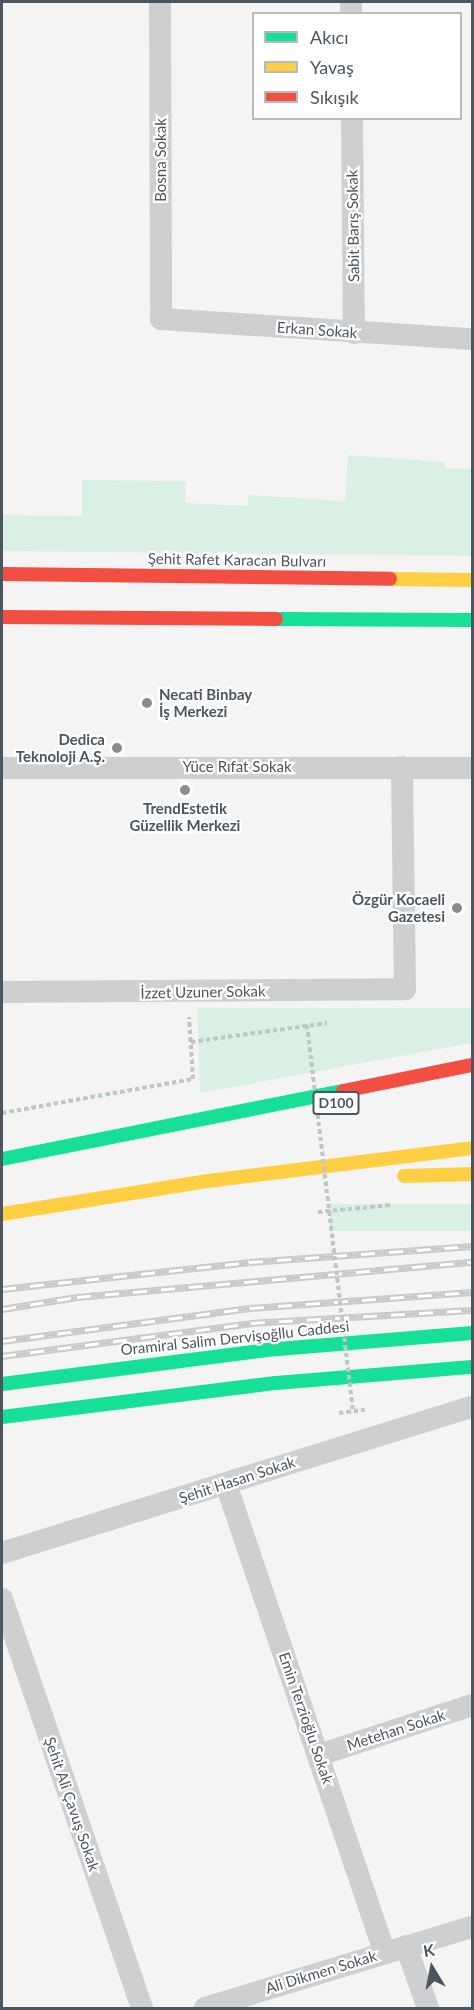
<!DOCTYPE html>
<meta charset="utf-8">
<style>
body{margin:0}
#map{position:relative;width:474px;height:2010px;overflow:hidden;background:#f4f4f4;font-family:Lato,sans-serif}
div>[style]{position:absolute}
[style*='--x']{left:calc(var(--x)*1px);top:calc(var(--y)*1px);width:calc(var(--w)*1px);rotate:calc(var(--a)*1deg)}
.green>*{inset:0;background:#dbf0e4;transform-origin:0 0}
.path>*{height:4px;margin-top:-2px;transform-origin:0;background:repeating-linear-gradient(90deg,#bdc7c4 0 4.5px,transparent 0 7.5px)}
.street>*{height:22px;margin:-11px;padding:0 11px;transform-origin:11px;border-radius:11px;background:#cecfd1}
.fast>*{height:14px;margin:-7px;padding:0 7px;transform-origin:7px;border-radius:7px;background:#16e098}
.slow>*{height:14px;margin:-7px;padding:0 7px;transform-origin:7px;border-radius:7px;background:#ffcf43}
.jam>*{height:14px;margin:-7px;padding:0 7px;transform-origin:7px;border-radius:7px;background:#f24e42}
.rail>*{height:7px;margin-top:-3.5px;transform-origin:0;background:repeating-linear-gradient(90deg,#fff 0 14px,#c9cacb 0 28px);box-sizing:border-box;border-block:2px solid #c9cacb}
.path-bridge>*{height:4px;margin-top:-2px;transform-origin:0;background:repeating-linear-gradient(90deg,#bdc7c4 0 4.5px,transparent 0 7.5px)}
.dots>*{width:16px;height:16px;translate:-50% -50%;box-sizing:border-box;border:3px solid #fff;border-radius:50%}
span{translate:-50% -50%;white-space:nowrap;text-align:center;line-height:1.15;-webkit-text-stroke:4.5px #fff;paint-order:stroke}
.shield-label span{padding:2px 4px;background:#fff;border:2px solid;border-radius:4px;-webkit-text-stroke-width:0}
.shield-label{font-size:14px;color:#4c565f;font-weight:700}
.street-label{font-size:15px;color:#4c565f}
.poi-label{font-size:15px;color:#4c565f;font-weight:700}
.left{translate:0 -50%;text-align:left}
.right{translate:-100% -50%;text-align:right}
.frame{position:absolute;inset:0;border:3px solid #4c565f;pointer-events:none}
.legend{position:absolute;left:252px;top:12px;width:210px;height:108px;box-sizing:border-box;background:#fff;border:2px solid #b7bbbf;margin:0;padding:8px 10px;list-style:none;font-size:18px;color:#4c565f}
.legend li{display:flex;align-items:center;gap:12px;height:30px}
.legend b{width:30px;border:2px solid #b7bbbf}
.north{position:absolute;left:402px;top:1938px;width:60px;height:60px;-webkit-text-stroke:4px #fff;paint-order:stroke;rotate:350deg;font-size:16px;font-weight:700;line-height:24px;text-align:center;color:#4c565f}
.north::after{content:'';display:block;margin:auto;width:21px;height:27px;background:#4c565f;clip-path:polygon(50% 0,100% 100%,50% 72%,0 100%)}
</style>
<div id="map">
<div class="green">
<i style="clip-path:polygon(348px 455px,445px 462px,445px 468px,472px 469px,472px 556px,2px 551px,2px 515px,82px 516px,82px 480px,186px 481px,185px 503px,248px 506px,248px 495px,345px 501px)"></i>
<i style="clip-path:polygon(197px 1008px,472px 1008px,472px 1043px,200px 1093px)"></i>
<i style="left:472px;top:1204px;width:27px;height:143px;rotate:90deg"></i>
</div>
<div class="path">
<i style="--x:191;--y:1042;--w:137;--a:-8"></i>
<i style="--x:2;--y:1113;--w:194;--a:-10.1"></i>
<i style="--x:193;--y:1079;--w:62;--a:-93.7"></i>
<i style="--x:318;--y:1212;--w:73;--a:-5.5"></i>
<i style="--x:339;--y:1413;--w:26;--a:-7"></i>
</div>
<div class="street">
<i style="--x:160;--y:2;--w:317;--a:89.8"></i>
<i style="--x:161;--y:319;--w:312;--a:3.7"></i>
<i style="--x:351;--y:2;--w:12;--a:90"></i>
<i style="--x:352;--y:118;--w:215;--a:89.5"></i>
<i style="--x:2;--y:768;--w:470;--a:0"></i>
<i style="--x:2;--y:992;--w:403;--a:-0.4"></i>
<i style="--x:405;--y:989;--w:222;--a:-90.8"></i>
<i style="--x:226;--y:1484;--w:494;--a:71.3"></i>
<i style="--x:2;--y:1553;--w:492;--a:-17.3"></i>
<i style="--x:2;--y:1599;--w:432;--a:71.1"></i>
<i style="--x:319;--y:1755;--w:161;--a:-18.1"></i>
<i style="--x:406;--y:1946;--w:66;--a:70.5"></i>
<i style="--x:205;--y:2008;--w:279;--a:-16.9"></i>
</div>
<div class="fast">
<i style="--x:276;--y:619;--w:196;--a:0.3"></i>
<i style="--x:2;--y:1159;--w:348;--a:-11.3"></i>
<i style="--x:2;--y:1384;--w:266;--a:-7.3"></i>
<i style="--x:266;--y:1350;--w:207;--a:-4.7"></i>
<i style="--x:2;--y:1417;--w:276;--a:-7.1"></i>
<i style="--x:276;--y:1383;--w:197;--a:-4.7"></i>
</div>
<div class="slow">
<i style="--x:390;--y:579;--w:82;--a:0.7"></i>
<i style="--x:404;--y:1176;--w:68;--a:-1.7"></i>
<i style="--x:2;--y:1214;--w:209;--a:-9.1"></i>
<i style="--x:208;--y:1181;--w:266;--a:-7.1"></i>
</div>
<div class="jam">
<i style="--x:2;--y:574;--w:388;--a:0.7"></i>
<i style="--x:2;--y:617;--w:274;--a:0.4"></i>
<i style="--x:343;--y:1091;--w:132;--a:-11.4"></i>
</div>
<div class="rail">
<i style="--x:2;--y:1289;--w:248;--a:-6.2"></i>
<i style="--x:249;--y:1262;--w:224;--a:-4.1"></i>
<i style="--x:2;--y:1309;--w:76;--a:-9.1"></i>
<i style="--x:77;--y:1297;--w:397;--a:-5.1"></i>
<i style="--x:2;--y:1341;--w:250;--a:-7.6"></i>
<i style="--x:250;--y:1308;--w:223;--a:-4.1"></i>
<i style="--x:2;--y:1356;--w:251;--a:-7.5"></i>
<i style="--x:251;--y:1323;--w:221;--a:-3.4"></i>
</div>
<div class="path-bridge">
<i style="--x:307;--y:1025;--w:390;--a:83.2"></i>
</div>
<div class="dots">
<i style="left:147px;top:703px;background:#878d93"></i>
<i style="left:117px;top:748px;background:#878d93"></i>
<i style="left:185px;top:790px;background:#878d93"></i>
<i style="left:457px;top:908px;background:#878d93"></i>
</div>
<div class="shield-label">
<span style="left:336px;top:1103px">D100</span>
</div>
<div class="street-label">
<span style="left:161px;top:160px;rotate:-90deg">Bosna Sokak</span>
<span style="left:353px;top:226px;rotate:-91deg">Sabit Barış Sokak</span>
<span style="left:317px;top:330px;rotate:4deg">Erkan Sokak</span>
<span style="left:237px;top:560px;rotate:1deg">Şehit Rafet Karacan Bulvarı</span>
<span style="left:237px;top:767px">Yüce Rıfat Sokak</span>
<span style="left:203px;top:992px;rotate:-1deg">İzzet Uzuner Sokak</span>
<span style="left:235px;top:1338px;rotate:-6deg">Oramiral Salim Dervişoğllu Caddesi</span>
<span style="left:237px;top:1480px;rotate:-18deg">Şehit Hasan Sokak</span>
<span style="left:306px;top:1718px;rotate:71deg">Emin Terzioğlu Sokak</span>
<span style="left:396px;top:1730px;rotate:-18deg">Metehan Sokak</span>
<span style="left:72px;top:1804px;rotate:71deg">Şehit Ali Çavuş Sokak</span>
<span style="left:321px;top:1972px;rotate:-17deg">Ali Dikmen Sokak</span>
</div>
<div class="poi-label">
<span class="left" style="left:159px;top:703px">Necati Binbay<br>İş Merkezi</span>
<span class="right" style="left:105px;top:748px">Dedica<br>Teknoloji A.Ş.</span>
<span style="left:185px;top:817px">TrendEstetik<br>Güzellik Merkezi</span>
<span class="right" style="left:445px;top:908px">Özgür Kocaeli<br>Gazetesi</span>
</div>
<div class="frame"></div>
<ul class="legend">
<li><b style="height:8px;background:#16e098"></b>Akıcı</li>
<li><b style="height:8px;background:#ffcf43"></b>Yavaş</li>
<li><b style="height:8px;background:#f24e42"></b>Sıkışık</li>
</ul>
<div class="north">K</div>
</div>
